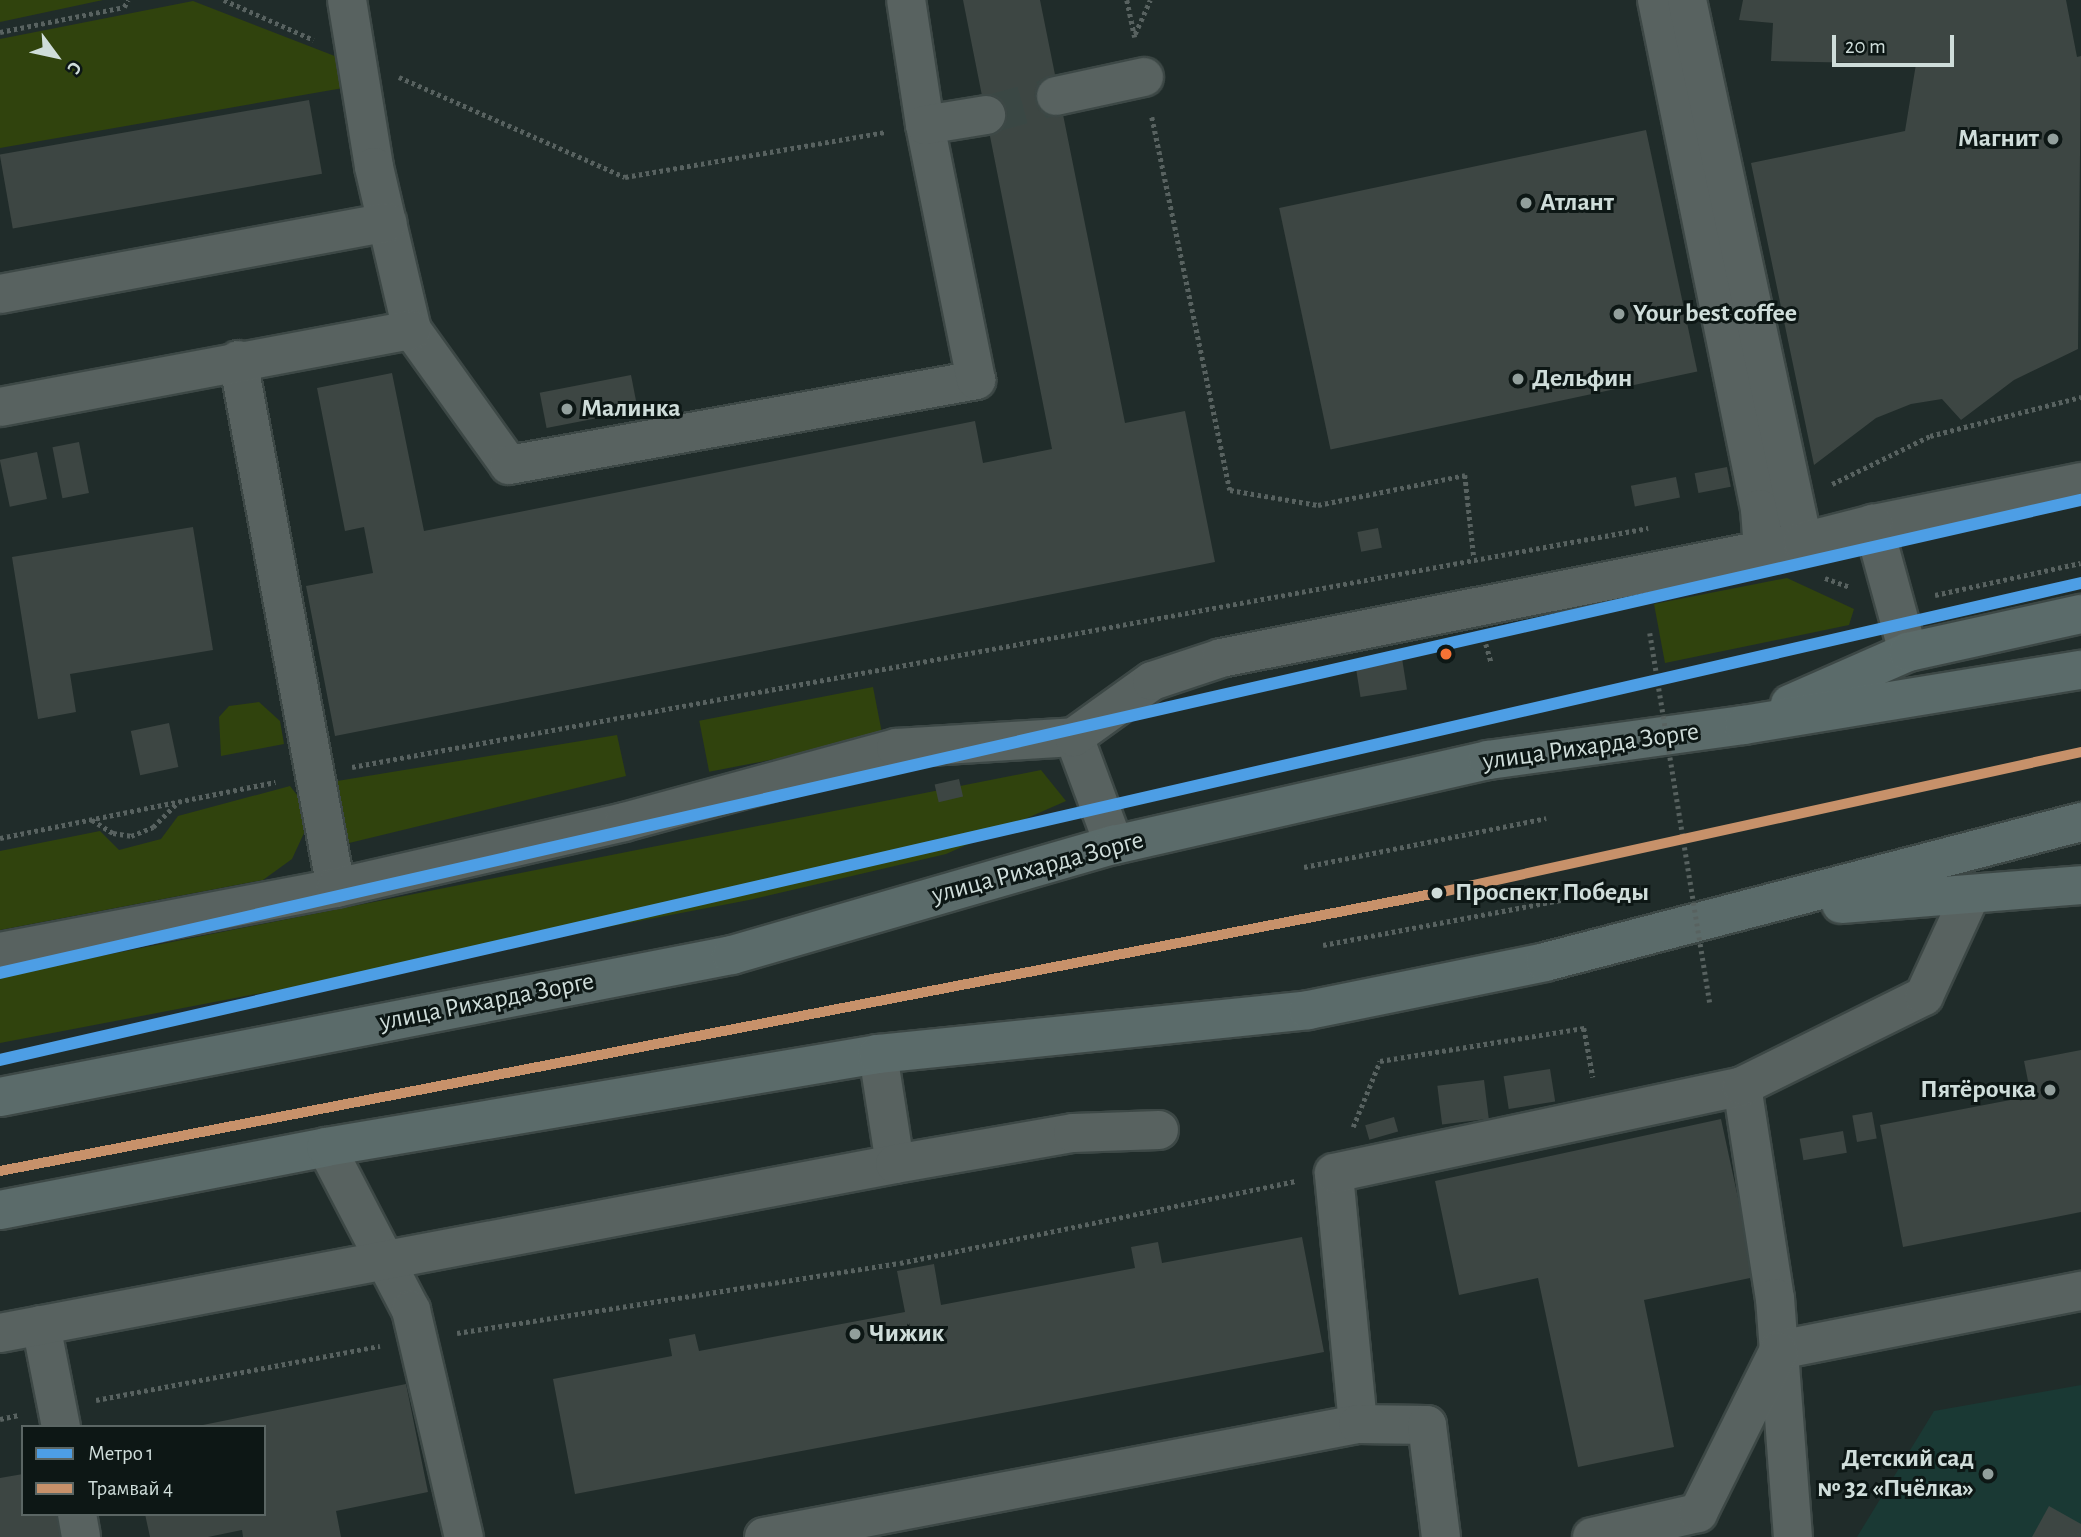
<!DOCTYPE html>
<meta charset="utf-8">
<style>
body{margin:0}
#map{position:relative;width:2081px;height:1537px;overflow:hidden;background:#202c2a;font-family:"Alegreya Sans",sans-serif}
div>[style]{position:absolute}
[style*='--x']{left:calc(var(--x)*1px);top:calc(var(--y)*1px);width:calc(var(--w)*1px);rotate:calc(var(--a)*1deg)}
.built>*{inset:0;background:#1a3934}
.green>*{inset:0;background:#30430d;transform-origin:0 0}
.building>*{inset:0;background:#3d4643;transform-origin:0 0}
.minor-tunnel>*{height:38px;margin-top:-19px;transform-origin:0;background:repeating-linear-gradient(90deg,#3a4744 0 38px,transparent 0 57px)}
.path>*{height:4.5px;margin-top:-2.25px;transform-origin:0;background:repeating-linear-gradient(90deg,#586260 0 3.5px,transparent 0 7px)}
.roads{filter:drop-shadow(2px 0 #3d4846) drop-shadow(-2px 0 #3d4846) drop-shadow(0 2px #3d4846) drop-shadow(0 -2px #3d4846)}
.minor>*{height:38px;margin:-19px;padding:0 19px;transform-origin:19px;border-radius:19px;background:#586260}
.major>*{height:38px;margin:-19px;padding:0 19px;transform-origin:19px;border-radius:19px;background:#5b6b6a}
.path-bridge>*{height:4.5px;margin-top:-2.25px;transform-origin:0;background:repeating-linear-gradient(90deg,#586260 0 3.5px,transparent 0 7px)}
.tram-1>*{height:10px;margin:-5px;padding:0 5px;transform-origin:5px;border-radius:5px;background:#c7916a}
.metro-1>*{height:12px;margin:-6px;padding:0 6px;transform-origin:6px;border-radius:6px;background:#4d9ee5}
.dots>*{width:19px;height:19px;translate:-50% -50%;box-sizing:border-box;border:4px solid #0d1715;border-radius:50%}
span{translate:-50% -50%;white-space:nowrap;text-align:center;line-height:1.15;-webkit-text-stroke:6px #0d1715;paint-order:stroke}
.poi-label{font-size:26px;color:#cfddda;font-weight:700}
.right{translate:-100% -50%;text-align:right}
.left{translate:0 -50%;text-align:left}
.street-label{font-size:26px;color:#cfddda}
.stop-label{font-size:26px;color:#cfddda;font-weight:700}
.legend{position:absolute;left:21px;top:1425px;width:245px;height:91px;box-sizing:border-box;background:#0d1715;border:2px solid #5b6664;margin:0;padding:9px 12px;list-style:none;font-size:21px;color:#cfddda}
.legend li{display:flex;align-items:center;gap:14px;height:35px}
.legend b{width:35px;border:2px solid #5b6664}
.north{position:absolute;left:21px;top:21px;width:70px;height:70px;-webkit-text-stroke:5px #0d1715;paint-order:stroke;rotate:123deg;font-size:19px;font-weight:700;line-height:28px;text-align:center;color:#cfddda}
.north::after{content:'';display:block;margin:auto;width:24px;height:32px;background:#cfddda;clip-path:polygon(50% 0,100% 100%,50% 72%,0 100%)}
.scale{position:absolute;left:1832px;top:35px;width:122px;height:32px;box-sizing:border-box;border:4px solid #cfddda;border-top:0;padding-left:9px;font-size:21px;line-height:24px;white-space:nowrap;color:#cfddda;-webkit-text-stroke:5px #0d1715;paint-order:stroke}
</style>
<div id="map">
<div class="built">
<i style="clip-path:polygon(2081px 1385px,2081px 1537px,1857px 1537px,1934px 1411px)"></i>
</div>
<div class="green">
<i style="clip-path:polygon(0 0,103px 0,0 22px)"></i>
<i style="clip-path:polygon(193px 1px,345px 60px,349px 87px,0 148px,0 39px)"></i>
<i style="clip-path:polygon(1787px 578px,1854px 609px,1849px 625px,1665px 663px,1654px 604px)"></i>
<i style="left:873px;top:687px;width:52px;height:177px;rotate:79deg"></i>
<i style="clip-path:polygon(259px 702px,280px 721px,284px 744px,221px 756px,219px 717px,229px 706px)"></i>
<i style="clip-path:polygon(617px 735px,626px 776px,345px 844px,331px 782px)"></i>
<i style="clip-path:polygon(1041px 770px,1066px 801px,946px 854px,749px 900px,0 1043px,0 976px)"></i>
<i style="clip-path:polygon(290px 786px,301px 800px,304px 833px,292px 859px,263px 880px,0 930px,0 851px,100px 831px,119px 850px,161px 839px,178px 816px)"></i>
</div>
<div class="building">
<i style="clip-path:polygon(963px 0,1040px 0,1125px 423px,1185px 411px,1215px 562px,335px 736px,306px 586px,373px 573px,364px 527px,345px 531px,317px 388px,392px 373px,424px 531px,975px 421px,983px 463px,1052px 449px)"></i>
<i style="clip-path:polygon(1743px 0,2066px 0,2077px 57px,2081px 56px,2078px 349px,2014px 380px,1961px 420px,1942px 399px,1911px 404px,1876px 418px,1814px 465px,1751px 163px,1905px 131px,1916px 64px,1771px 61px,1773px 23px,1739px 20px)"></i>
<i style="left:309px;top:100px;width:75px;height:314px;rotate:80deg"></i>
<i style="left:1646px;top:130px;width:247px;height:375px;rotate:78deg"></i>
<i style="left:631px;top:375px;width:36px;height:93px;rotate:79deg"></i>
<i style="left:79px;top:442px;width:52px;height:27px;rotate:79deg"></i>
<i style="left:37px;top:452px;width:48px;height:38px;rotate:78deg"></i>
<i style="left:1727px;top:467px;width:20px;height:33px;rotate:79deg"></i>
<i style="left:1676px;top:477px;width:21px;height:46px;rotate:79deg"></i>
<i style="clip-path:polygon(193px 527px,213px 650px,70px 674px,76px 712px,38px 719px,12px 557px)"></i>
<i style="left:1378px;top:528px;width:20px;height:21px;rotate:79deg"></i>
<i style="left:1401px;top:652px;width:38px;height:47px;rotate:81deg"></i>
<i style="left:169px;top:723px;width:45px;height:39px;rotate:78deg"></i>
<i style="left:959px;top:779px;width:18px;height:25px;rotate:77deg"></i>
<i style="clip-path:polygon(2081px 1050px,2081px 1212px,1903px 1247px,1880px 1125px,2031px 1096px,2024px 1061px)"></i>
<i style="left:1550px;top:1069px;width:33px;height:47px;rotate:81deg"></i>
<i style="left:1484px;top:1080px;width:39px;height:47px;rotate:83deg"></i>
<i style="left:1872px;top:1112px;width:27px;height:20px;rotate:80deg"></i>
<i style="left:1394px;top:1117px;width:15px;height:30px;rotate:74deg"></i>
<i style="clip-path:polygon(1721px 1119px,1755px 1277px,1644px 1300px,1674px 1447px,1578px 1467px,1538px 1278px,1459px 1295px,1435px 1181px)"></i>
<i style="left:1843px;top:1131px;width:22px;height:44px;rotate:80deg"></i>
<i style="clip-path:polygon(1302px 1237px,1324px 1352px,575px 1494px,553px 1379px,672px 1356px,669px 1339px,695px 1334px,699px 1351px,905px 1312px,897px 1271px,934px 1264px,941px 1305px,1135px 1268px,1131px 1247px,1158px 1242px,1162px 1263px)"></i>
<i style="clip-path:polygon(406px 1384px,428px 1492px,336px 1511px,341px 1537px,243px 1537px,242px 1530px,208px 1537px,150px 1537px,145px 1514px,264px 1514px,264px 1427px,198px 1426px)"></i>
<i style="clip-path:polygon(23px 1474px,23px 1514px,59px 1514px,64px 1537px,0 1537px,0 1478px)"></i>
<i style="clip-path:polygon(2049px 1506px,2081px 1524px,2081px 1537px,2032px 1537px)"></i>
</div>
<div class="minor-tunnel">
<i style="--x:986;--y:115;--w:73;--a:-15.2"></i>
</div>
<div class="path">
<i style="--x:224;--y:0;--w:98;--a:24"></i>
<i style="--x:1127;--y:0;--w:38;--a:78"></i>
<i style="--x:0;--y:32;--w:126;--a:-11.4"></i>
<i style="--x:124;--y:7;--w:8;--a:-60"></i>
<i style="--x:1135;--y:34;--w:37;--a:-66"></i>
<i style="--x:399;--y:77;--w:247;--a:23.9"></i>
<i style="--x:625;--y:177;--w:265;--a:-9.8"></i>
<i style="--x:1152;--y:117;--w:381;--a:78.2"></i>
<i style="--x:1230;--y:490;--w:89;--a:9.7"></i>
<i style="--x:1318;--y:505;--w:150;--a:-11.5"></i>
<i style="--x:1465;--y:475;--w:83;--a:83.8"></i>
<i style="--x:1832;--y:484;--w:109;--a:-26.1"></i>
<i style="--x:1930;--y:436;--w:156;--a:-14.5"></i>
<i style="--x:1825;--y:578;--w:27;--a:20"></i>
<i style="--x:1935;--y:595;--w:149;--a:-12.4"></i>
<i style="--x:1486;--y:644;--w:18;--a:74"></i>
<i style="--x:352;--y:767;--w:1318;--a:-10.45"></i>
<i style="--x:92;--y:820;--w:25;--a:32"></i>
<i style="--x:113;--y:833;--w:18;--a:9"></i>
<i style="--x:131;--y:836;--w:24;--a:-22"></i>
<i style="--x:153;--y:827;--w:35;--a:-45"></i>
<i style="--x:0;--y:838;--w:281;--a:-11.5"></i>
<i style="--x:1304;--y:867;--w:247;--a:-11.4"></i>
<i style="--x:1323;--y:945;--w:243;--a:-10.7"></i>
<i style="--x:1353;--y:1127;--w:71;--a:-67.8"></i>
<i style="--x:1380;--y:1061;--w:207;--a:-9.2"></i>
<i style="--x:1584;--y:1028;--w:50;--a:79.6"></i>
<i style="--x:457;--y:1333;--w:448;--a:-9"></i>
<i style="--x:900;--y:1263;--w:404;--a:-11.7"></i>
<i style="--x:96;--y:1400;--w:289;--a:-10.8"></i>
<i style="--x:0;--y:1419;--w:19;--a:-12"></i>
</div>
<div class="roads">
<div class="minor">
<i style="--x:347;--y:0;--w:169;--a:80.8"></i>
<i style="--x:374;--y:167;--w:167;--a:76.9"></i>
<i style="--x:412;--y:330;--w:166;--a:54.3"></i>
<i style="--x:509;--y:465;--w:475;--a:-10.3"></i>
<i style="--x:976;--y:380;--w:260;--a:-101.3"></i>
<i style="--x:925;--y:125;--w:126;--a:-98.6"></i>
<i style="--x:1657;--y:0;--w:519;--a:78.56"></i>
<i style="--x:1760;--y:509;--w:41;--a:85.8"></i>
<i style="--x:1687;--y:0;--w:554;--a:77.92"></i>
<i style="--x:1056;--y:96;--w:90;--a:-12.2"></i>
<i style="--x:925;--y:125;--w:62;--a:-9.3"></i>
<i style="--x:0;--y:294;--w:394;--a:-10.5"></i>
<i style="--x:238;--y:360;--w:537;--a:79.49"></i>
<i style="--x:0;--y:407;--w:419;--a:-10.6"></i>
<i style="--x:1908;--y:652;--w:133;--a:-105.3"></i>
<i style="--x:1873;--y:524;--w:212;--a:-11.4"></i>
<i style="--x:1074;--y:737;--w:115;--a:69.7"></i>
<i style="--x:0;--y:952;--w:342;--a:-10.8"></i>
<i style="--x:336;--y:888;--w:295;--a:-12.9"></i>
<i style="--x:624;--y:822;--w:282;--a:-15.2"></i>
<i style="--x:896;--y:748;--w:178;--a:-3.5"></i>
<i style="--x:1074;--y:737;--w:96;--a:-35.7"></i>
<i style="--x:1152;--y:681;--w:73;--a:-18.4"></i>
<i style="--x:1221;--y:658;--w:593;--a:-11.27"></i>
<i style="--x:1803;--y:542;--w:72;--a:-14.4"></i>
<i style="--x:878;--y:1054;--w:111;--a:81.2"></i>
<i style="--x:1742;--y:1086;--w:215;--a:81.2"></i>
<i style="--x:1775;--y:1298;--w:240;--a:85.7"></i>
<i style="--x:326;--y:1147;--w:184;--a:62.5"></i>
<i style="--x:411;--y:1310;--w:233;--a:76.9"></i>
<i style="--x:41;--y:1325;--w:104;--a:78.9"></i>
<i style="--x:0;--y:1333;--w:911;--a:-10.69"></i>
<i style="--x:895;--y:1164;--w:181;--a:-9.9"></i>
<i style="--x:1073;--y:1133;--w:86;--a:-2"></i>
<i style="--x:1779;--y:1350;--w:308;--a:-11.1"></i>
<i style="--x:1358;--y:1424;--w:252;--a:-95.5"></i>
<i style="--x:1334;--y:1173;--w:417;--a:-12"></i>
<i style="--x:1742;--y:1086;--w:203;--a:-26.3"></i>
<i style="--x:1924;--y:996;--w:110;--a:-65.3"></i>
<i style="--x:77;--y:1514;--w:23;--a:80"></i>
<i style="--x:764;--y:1537;--w:605;--a:-10.77"></i>
<i style="--x:1358;--y:1424;--w:69;--a:0.8"></i>
<i style="--x:1427;--y:1425;--w:113;--a:82.9"></i>
<i style="--x:1592;--y:1537;--w:109;--a:-12.8"></i>
<i style="--x:1698;--y:1513;--w:180;--a:-63.6"></i>
</div>
<div class="major">
<i style="--x:1790;--y:704;--w:129;--a:-23.8"></i>
<i style="--x:1908;--y:652;--w:177;--a:-12.4"></i>
<i style="--x:1841;--y:904;--w:241;--a:-4.5"></i>
<i style="--x:0;--y:1097;--w:746;--a:-10.98"></i>
<i style="--x:732;--y:955;--w:398;--a:-16.1"></i>
<i style="--x:1114;--y:845;--w:384;--a:-12.8"></i>
<i style="--x:1488;--y:760;--w:258;--a:-7.8"></i>
<i style="--x:1744;--y:725;--w:341;--a:-9.3"></i>
<i style="--x:0;--y:1210;--w:332;--a:-10.9"></i>
<i style="--x:326;--y:1147;--w:560;--a:-9.56"></i>
<i style="--x:878;--y:1054;--w:432;--a:-5.8"></i>
<i style="--x:1308;--y:1010;--w:242;--a:-11.4"></i>
<i style="--x:1545;--y:962;--w:554;--a:-14.64"></i>
</div>
</div>
<div class="path-bridge">
<i style="--x:1650;--y:633;--w:375;--a:80.8"></i>
</div>
<div class="tram-1">
<i style="--x:0;--y:1171;--w:1464;--a:-10.95"></i>
<i style="--x:1437;--y:893;--w:659;--a:-12.35"></i>
</div>
<div class="metro-1">
<i style="--x:0;--y:973;--w:2134;--a:-12.81"></i>
<i style="--x:0;--y:1060;--w:2135;--a:-12.91"></i>
</div>
<div class="dots">
<i style="left:2053px;top:139px;background:#929f9c"></i>
<i style="left:1526px;top:203px;background:#929f9c"></i>
<i style="left:1619px;top:314px;background:#929f9c"></i>
<i style="left:1518px;top:379px;background:#929f9c"></i>
<i style="left:567px;top:409px;background:#929f9c"></i>
<i style="left:1446px;top:654px;background:#f57335"></i>
<i style="left:1437px;top:893px;background:#cfddda"></i>
<i style="left:2050px;top:1090px;background:#929f9c"></i>
<i style="left:855px;top:1334px;background:#929f9c"></i>
<i style="left:1988px;top:1474px;background:#929f9c"></i>
</div>
<div class="poi-label">
<span class="right" style="left:2039px;top:139px">Магнит</span>
<span class="left" style="left:1540px;top:203px">Атлант</span>
<span class="left" style="left:1633px;top:314px">Your best coffee</span>
<span class="left" style="left:1532px;top:379px">Дельфин</span>
<span class="left" style="left:581px;top:409px">Малинка</span>
<span class="right" style="left:2036px;top:1090px">Пятёрочка</span>
<span class="left" style="left:869px;top:1334px">Чижик</span>
<span class="right" style="left:1974px;top:1474px">Детский сад<br>№ 32 «Пчёлка»</span>
</div>
<div class="street-label">
<span style="left:1591px;top:747px;rotate:-8deg">улица Рихарда Зорге</span>
<span style="left:1038px;top:868px;rotate:-15deg">улица Рихарда Зорге</span>
<span style="left:487px;top:1002px;rotate:-11deg">улица Рихарда Зорге</span>
</div>
<div class="stop-label">
<span class="left" style="left:1455px;top:893px">Проспект Победы</span>
</div>
<ul class="legend">
<li><b style="height:9px;background:#4d9ee5"></b>Метро 1</li>
<li><b style="height:9px;background:#c7916a"></b>Трамвай 4</li>
</ul>
<div class="north">С</div>
<div class="scale">20 m</div>
</div>
